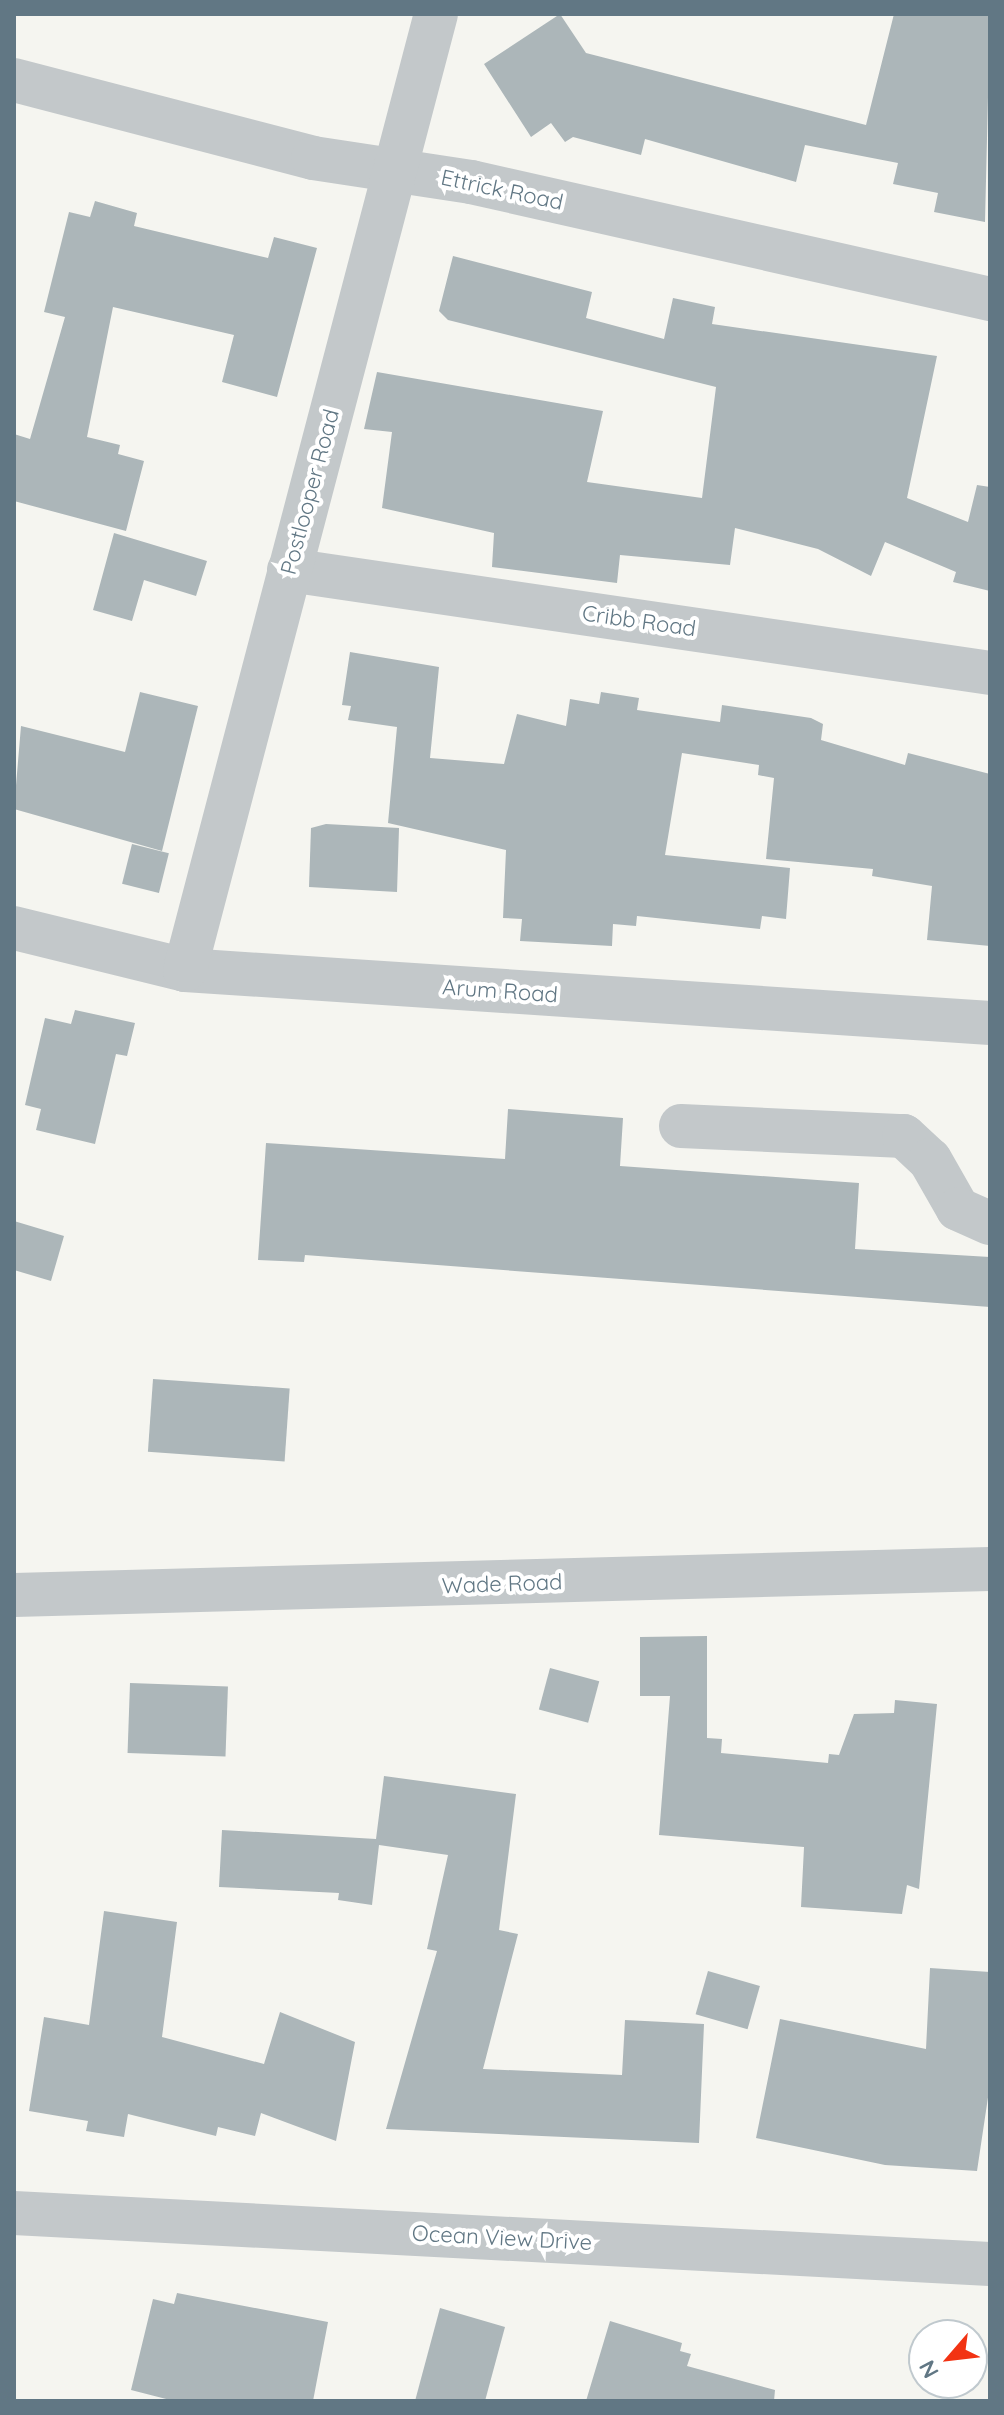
<!DOCTYPE html>
<style>
body{margin:0}
#map{position:relative;width:1004px;height:2415px;overflow:hidden;background:#f5f5f0;font-family:Quicksand,sans-serif}
div>[style]{position:absolute}
[style*='--x']{left:calc(var(--x)*1px);top:calc(var(--y)*1px);width:calc(var(--w)*1px);rotate:calc(var(--a)*1deg)}
.building>*{inset:0;background:#acb6b9;transform-origin:0 0}
.minor>*{height:44px;margin:-22px;padding:0 22px;transform-origin:22px;border-radius:22px;background:#c3c8ca}
span{translate:-50% -50%;white-space:nowrap;text-align:center;line-height:1.15;-webkit-text-stroke:8px #fff;paint-order:stroke}
.street-label{font-size:22px;color:#617784}
.frame{position:absolute;inset:0;border:16px solid #617784;pointer-events:none}
.north{position:absolute;left:908px;top:2319px;width:80px;height:80px;box-sizing:border-box;background:#fff;border:2px solid #c0c9ce;border-radius:50%;rotate:242deg;font-size:22px;font-weight:700;line-height:32px;text-align:center;color:#617784}
.north::after{content:'';display:block;margin:auto;width:28px;height:36px;background:#f23313;clip-path:polygon(50% 0,100% 100%,50% 72%,0 100%)}
</style>
<div id="map">
<div class="building">
<i style="clip-path:polygon(560px 14px,586px 53px,866px 125px,894px 14px,990px 14px,985px 222px,934px 212px,938px 193px,893px 184px,898px 163px,805px 145px,796px 182px,645px 139px,641px 155px,573px 137px,565px 142px,551px 123px,531px 137px,484px 64px)"></i>
<i style="clip-path:polygon(95px 201px,137px 213px,134px 226px,268px 258px,274px 237px,317px 248px,277px 397px,222px 382px,234px 335px,113px 307px,87px 437px,120px 445px,118px 454px,144px 461px,126px 531px,14px 501px,14px 434px,30px 439px,65px 317px,44px 312px,69px 212px,90px 217px)"></i>
<i style="clip-path:polygon(453px 256px,592px 292px,586px 318px,664px 339px,673px 298px,715px 307px,712px 324px,937px 356px,907px 498px,968px 522px,977px 485px,990px 487px,990px 591px,953px 582px,956px 572px,885px 542px,871px 576px,818px 549px,735px 528px,730px 565px,620px 555px,617px 583px,492px 567px,494px 533px,382px 508px,392px 432px,364px 429px,377px 372px,603px 411px,587px 482px,702px 498px,716px 387px,448px 320px,439px 311px)"></i>
<i style="clip-path:polygon(114px 533px,207px 561px,196px 596px,144px 580px,132px 621px,93px 610px)"></i>
<i style="clip-path:polygon(350px 652px,439px 667px,430px 758px,504px 764px,517px 714px,566px 726px,570px 699px,599px 704px,601px 692px,639px 698px,637px 710px,720px 722px,722px 705px,811px 718px,823px 724px,821px 740px,905px 765px,908px 753px,990px 774px,990px 946px,927px 940px,932px 886px,872px 876px,873px 869px,766px 859px,774px 778px,758px 775px,759px 765px,682px 753px,665px 855px,790px 868px,786px 919px,762px 916px,760px 929px,637px 916px,636px 926px,613px 924px,612px 946px,520px 941px,522px 919px,503px 918px,506px 850px,388px 823px,397px 727px,348px 720px,351px 706px,342px 705px)"></i>
<i style="clip-path:polygon(140px 692px,198px 706px,162px 851px,14px 809px,21px 726px,125px 752px)"></i>
<i style="clip-path:polygon(326px 824px,399px 828px,397px 892px,309px 887px,311px 828px)"></i>
<i style="left:132px;top:844px;width:38px;height:41px;rotate:14deg"></i>
<i style="clip-path:polygon(75px 1010px,135px 1023px,127px 1056px,116px 1054px,95px 1144px,36px 1130px,41px 1109px,25px 1105px,45px 1018px,71px 1024px)"></i>
<i style="clip-path:polygon(508px 1109px,623px 1118px,620px 1166px,859px 1183px,855px 1249px,990px 1257px,990px 1307px,305px 1255px,304px 1262px,258px 1260px,266px 1143px,505px 1159px)"></i>
<i style="clip-path:polygon(14px 1221px,64px 1236px,51px 1281px,14px 1270px)"></i>
<i style="left:153px;top:1379px;width:137px;height:73px;rotate:4deg"></i>
<i style="clip-path:polygon(707px 1636px,707px 1738px,722px 1739px,721px 1753px,828px 1763px,829px 1754px,839px 1755px,854px 1714px,894px 1713px,895px 1700px,937px 1704px,919px 1889px,907px 1885px,902px 1914px,801px 1907px,804px 1847px,659px 1835px,670px 1696px,640px 1696px,640px 1637px)"></i>
<i style="left:550px;top:1668px;width:51px;height:43px;rotate:15deg"></i>
<i style="left:130px;top:1683px;width:98px;height:70px;rotate:2deg"></i>
<i style="clip-path:polygon(384px 1776px,516px 1794px,499px 1930px,518px 1934px,483px 2069px,622px 2075px,625px 2020px,704px 2024px,699px 2143px,386px 2129px,437px 1951px,427px 1949px,448px 1855px,379px 1845px,372px 1905px,338px 1900px,339px 1893px,219px 1887px,222px 1830px,376px 1839px)"></i>
<i style="clip-path:polygon(104px 1911px,177px 1922px,162px 2037px,264px 2064px,280px 2012px,355px 2042px,336px 2141px,261px 2113px,255px 2136px,218px 2127px,216px 2136px,128px 2114px,124px 2137px,86px 2131px,88px 2121px,29px 2111px,44px 2017px,89px 2025px)"></i>
<i style="clip-path:polygon(930px 1968px,990px 1972px,990px 2084px,977px 2171px,885px 2165px,756px 2138px,780px 2019px,926px 2049px)"></i>
<i style="left:708px;top:1971px;width:54px;height:45px;rotate:16deg"></i>
<i style="clip-path:polygon(177px 2293px,328px 2322px,313px 2401px,174px 2401px,131px 2390px,153px 2299px,174px 2304px)"></i>
<i style="clip-path:polygon(440px 2308px,505px 2327px,485px 2401px,415px 2401px)"></i>
<i style="clip-path:polygon(610px 2321px,682px 2343px,680px 2351px,691px 2354px,687px 2366px,775px 2390px,774px 2401px,586px 2401px)"></i>
</div>
<div class="minor">
<i style="--x:14;--y:80;--w:309;--a:14.6"></i>
<i style="--x:313;--y:158;--w:160;--a:8.6"></i>
<i style="--x:471;--y:182;--w:532;--a:12.7"></i>
<i style="--x:289;--y:570;--w:709;--a:8.36"></i>
<i style="--x:14;--y:928;--w:176;--a:13.8"></i>
<i style="--x:185;--y:970;--w:807;--a:3.77"></i>
<i style="--x:185;--y:970;--w:988;--a:-75.29"></i>
<i style="--x:681;--y:1126;--w:223;--a:2.6"></i>
<i style="--x:904;--y:1136;--w:35;--a:43"></i>
<i style="--x:930;--y:1160;--w:56;--a:60.3"></i>
<i style="--x:958;--y:1209;--w:35;--a:24"></i>
<i style="--x:14;--y:1595;--w:976;--a:-1.53"></i>
<i style="--x:14;--y:2213;--w:977;--a:2.99"></i>
</div>
<div class="street-label">
<span style="left:502px;top:190px;rotate:12deg">Ettrick Road</span>
<span style="left:310px;top:492px;rotate:-75deg">Postlooper Road</span>
<span style="left:639px;top:621px;rotate:8deg">Cribb Road</span>
<span style="left:500px;top:991px;rotate:4deg">Arum Road</span>
<span style="left:502px;top:1584px;rotate:-2deg">Wade Road</span>
<span style="left:502px;top:2238px;rotate:3deg">Ocean View Drive</span>
</div>
<div class="frame"></div>
<div class="north">N</div>
</div>
